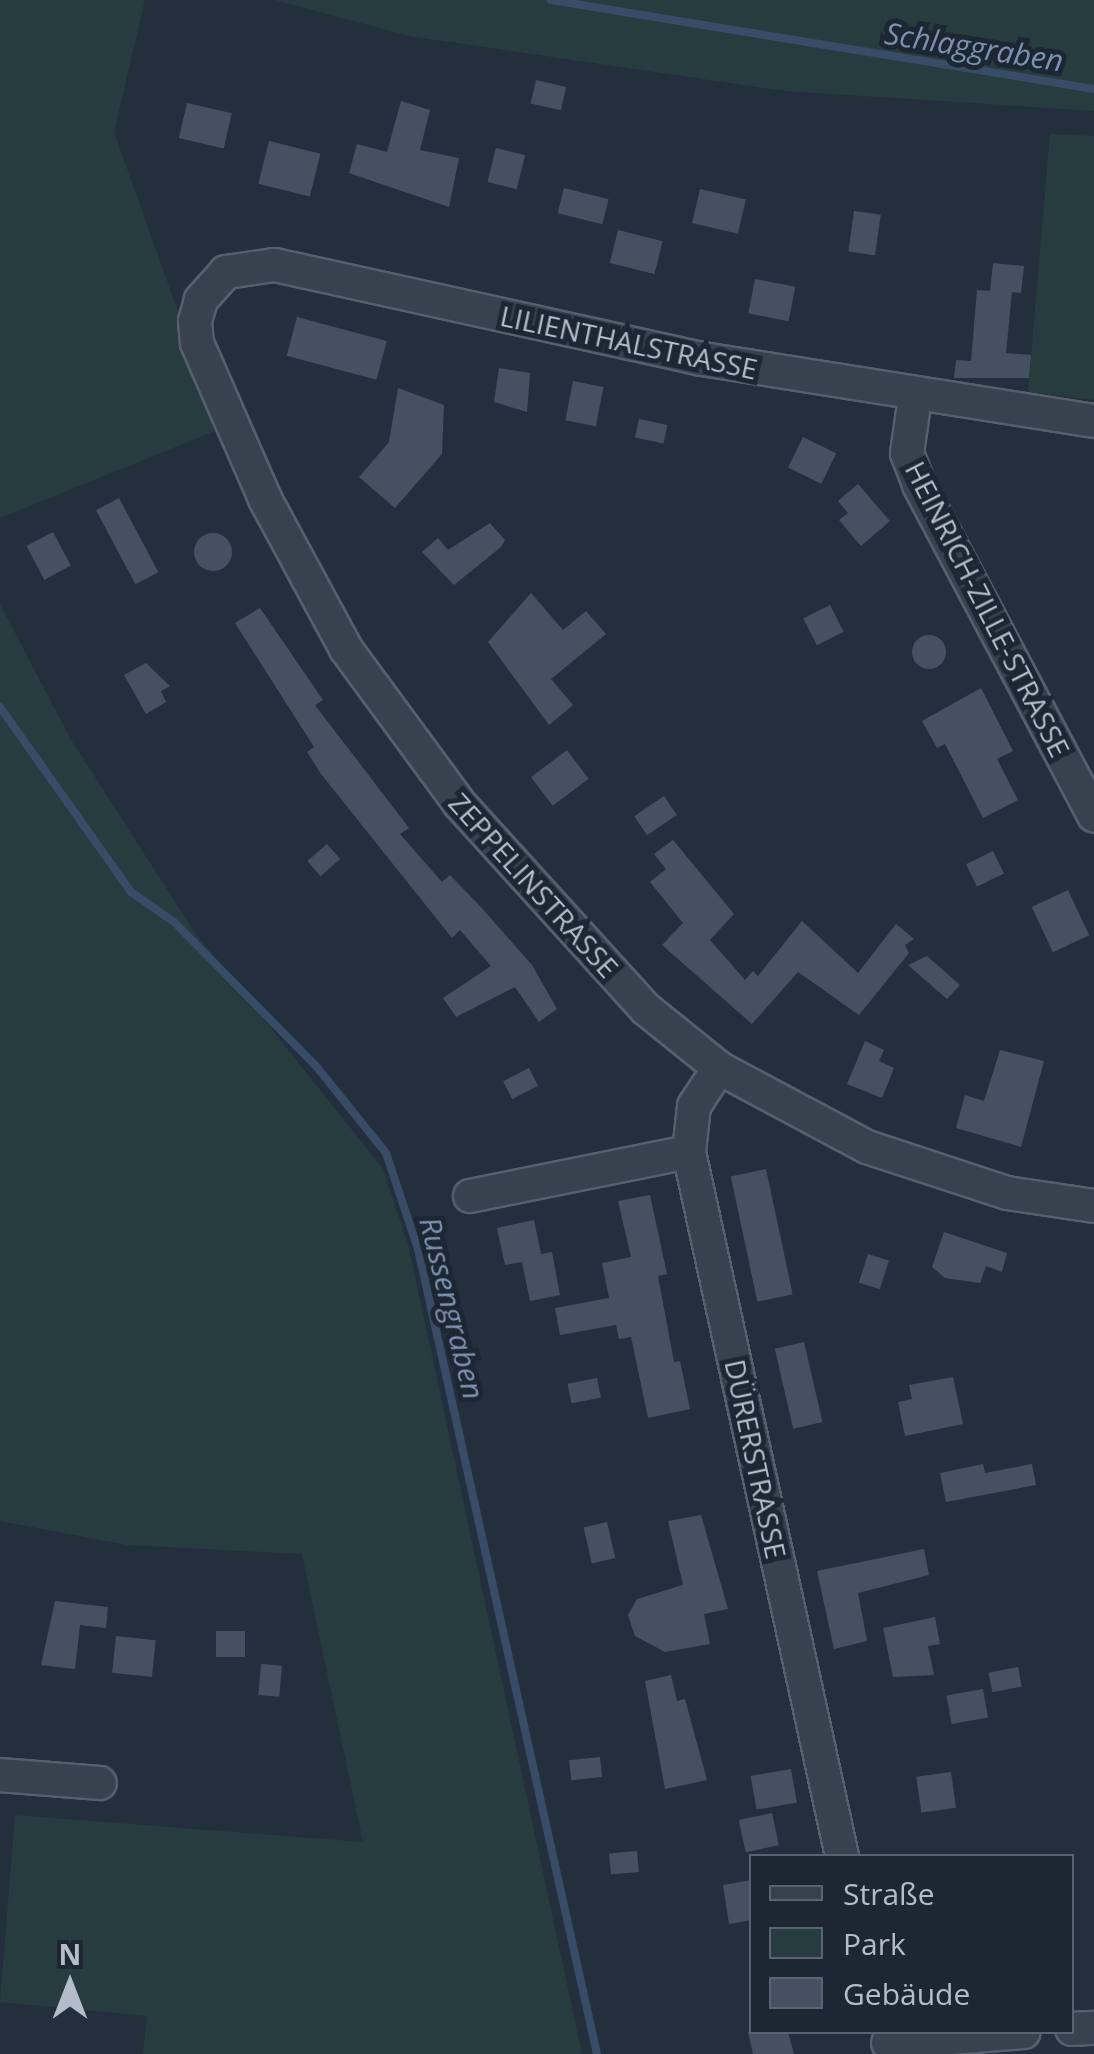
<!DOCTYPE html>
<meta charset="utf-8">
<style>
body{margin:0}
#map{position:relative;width:1094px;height:2054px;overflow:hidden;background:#242f3e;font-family:"Open Sans",sans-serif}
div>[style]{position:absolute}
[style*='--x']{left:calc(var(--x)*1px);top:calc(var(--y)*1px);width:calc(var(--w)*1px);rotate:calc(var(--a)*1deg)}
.green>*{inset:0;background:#263c3f}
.stream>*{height:8px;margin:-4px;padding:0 4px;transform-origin:4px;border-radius:4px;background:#394c67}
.building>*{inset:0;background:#455162;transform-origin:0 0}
.round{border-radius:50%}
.roads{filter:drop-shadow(2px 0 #565f6c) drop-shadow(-2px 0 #565f6c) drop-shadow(0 2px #565f6c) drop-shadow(0 -2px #565f6c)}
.minor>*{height:32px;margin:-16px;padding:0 16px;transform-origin:16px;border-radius:16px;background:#38414e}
span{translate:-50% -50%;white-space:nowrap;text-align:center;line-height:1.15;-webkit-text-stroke:10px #1d2633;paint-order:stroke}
.street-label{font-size:28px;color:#b4bcc9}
.water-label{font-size:30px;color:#7c92b1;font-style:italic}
.legend{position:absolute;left:749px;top:1854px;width:325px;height:180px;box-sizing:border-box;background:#1d2633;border:2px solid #59626f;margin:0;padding:12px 18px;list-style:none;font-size:30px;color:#b4bcc9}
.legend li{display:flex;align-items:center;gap:20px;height:50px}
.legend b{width:50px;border:2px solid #59626f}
.north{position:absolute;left:20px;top:1934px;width:100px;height:100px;-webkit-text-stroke:8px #1d2633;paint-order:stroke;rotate:0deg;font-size:28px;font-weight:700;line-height:40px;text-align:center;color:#b4bcc9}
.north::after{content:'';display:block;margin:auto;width:35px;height:45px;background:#b4bcc9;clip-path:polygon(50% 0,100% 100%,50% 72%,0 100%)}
</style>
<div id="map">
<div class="green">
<i style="clip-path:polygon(0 0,145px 0,114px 132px,220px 429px,0 518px)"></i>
<i style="clip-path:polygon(275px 0,1094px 0,1094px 111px,785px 91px,409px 36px)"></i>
<i style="clip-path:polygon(1050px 134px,1094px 136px,1094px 400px,1028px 392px)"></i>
<i style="clip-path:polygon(0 604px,70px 738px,195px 933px,383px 1169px,408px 1244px,582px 2054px,143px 2054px,147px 2016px,0 2002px,15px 1815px,363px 1842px,302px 1554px,127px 1545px,0 1521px)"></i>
</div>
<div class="stream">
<i style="--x:551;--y:0;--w:550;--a:9.31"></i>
<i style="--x:0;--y:707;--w:227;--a:54.7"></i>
<i style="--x:131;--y:892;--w:52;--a:34.9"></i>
<i style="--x:174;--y:922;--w:202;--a:45.4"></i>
<i style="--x:316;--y:1066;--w:112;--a:51.2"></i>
<i style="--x:386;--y:1153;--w:101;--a:71.6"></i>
<i style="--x:418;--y:1249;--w:825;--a:77.46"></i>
</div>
<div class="building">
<i style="left:536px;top:80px;width:31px;height:24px;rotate:13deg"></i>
<i style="clip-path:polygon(401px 101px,430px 110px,420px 150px,459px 158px,449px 207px,349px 173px,357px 144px,387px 152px)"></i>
<i style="left:187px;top:103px;width:46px;height:36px;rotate:13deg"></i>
<i style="left:269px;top:141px;width:53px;height:44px;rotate:14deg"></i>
<i style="left:496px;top:148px;width:30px;height:35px;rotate:14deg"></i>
<i style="left:564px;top:188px;width:46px;height:26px;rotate:14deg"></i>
<i style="left:700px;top:189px;width:47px;height:35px;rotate:13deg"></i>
<i style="left:854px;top:211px;width:27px;height:41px;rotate:8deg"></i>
<i style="left:618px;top:230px;width:46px;height:34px;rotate:14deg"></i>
<i style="clip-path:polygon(993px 263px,1024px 266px,1021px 293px,1012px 292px,1006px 353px,1031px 355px,1029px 378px,954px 378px,956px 360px,971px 361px,977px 290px,990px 291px)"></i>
<i style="left:755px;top:279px;width:41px;height:35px;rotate:11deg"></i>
<i style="left:297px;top:317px;width:93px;height:40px;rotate:15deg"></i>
<i style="clip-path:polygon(499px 368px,530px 373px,527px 412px,494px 402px)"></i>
<i style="left:573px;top:381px;width:31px;height:40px;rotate:11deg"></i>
<i style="clip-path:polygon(398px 388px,444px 405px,442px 454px,395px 508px,359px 477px,389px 442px)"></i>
<i style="left:639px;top:419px;width:29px;height:19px;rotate:12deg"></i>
<i style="left:803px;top:437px;width:37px;height:34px;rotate:26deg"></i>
<i style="clip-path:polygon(858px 484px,890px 521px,861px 546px,839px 520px,848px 513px,838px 501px)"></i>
<i style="left:119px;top:498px;width:84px;height:26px;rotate:62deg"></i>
<i style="clip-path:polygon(490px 523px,505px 540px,501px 547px,454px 585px,422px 552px,438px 538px,448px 550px)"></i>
<i style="left:53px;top:532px;width:38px;height:30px;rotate:62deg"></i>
<i class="round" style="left:194px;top:533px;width:38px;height:38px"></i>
<i style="clip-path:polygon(531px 593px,563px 630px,586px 611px,606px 634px,551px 679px,573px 705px,549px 725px,488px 642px)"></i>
<i style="left:830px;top:605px;width:30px;height:30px;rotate:63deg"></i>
<i style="clip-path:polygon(260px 608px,323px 700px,315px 705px,409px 828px,400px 834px,442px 882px,450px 875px,480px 906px,532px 965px,557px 1009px,539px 1022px,515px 987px,456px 1017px,443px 998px,491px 966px,460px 930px,452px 938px,321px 774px,307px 752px,314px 747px,235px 623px)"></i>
<i class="round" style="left:912px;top:635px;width:34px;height:34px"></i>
<i style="clip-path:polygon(146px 663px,170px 686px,161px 691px,166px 702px,146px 714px,124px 675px)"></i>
<i style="clip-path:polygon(981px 688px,1013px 751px,997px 759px,1018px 800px,983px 818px,945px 744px,937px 748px,922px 721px)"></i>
<i style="left:567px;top:750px;width:36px;height:45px;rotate:53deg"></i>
<i style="left:664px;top:796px;width:23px;height:36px;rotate:56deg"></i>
<i style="clip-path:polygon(673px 840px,734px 914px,710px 940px,745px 980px,753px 971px,758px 976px,802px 921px,858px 973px,896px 924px,914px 939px,905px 945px,909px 953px,859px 1015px,798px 972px,752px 1024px,662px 945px,683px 923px,650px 882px,666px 869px,654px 854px)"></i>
<i style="left:327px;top:844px;width:20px;height:26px;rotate:49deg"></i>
<i style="left:993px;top:851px;width:25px;height:30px;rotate:64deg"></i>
<i style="left:1068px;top:890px;width:50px;height:40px;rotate:65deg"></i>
<i style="clip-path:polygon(927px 956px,960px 985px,947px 999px,908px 965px)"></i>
<i style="clip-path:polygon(865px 1041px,884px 1050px,879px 1061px,894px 1068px,882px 1098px,847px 1084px)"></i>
<i style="clip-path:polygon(1000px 1050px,1044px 1061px,1021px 1147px,956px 1128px,965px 1095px,984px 1101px)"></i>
<i style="left:529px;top:1068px;width:20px;height:29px;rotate:63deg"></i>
<i style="left:766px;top:1169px;width:128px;height:36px;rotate:78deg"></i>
<i style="clip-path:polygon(650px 1195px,667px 1274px,658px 1276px,674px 1362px,680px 1361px,690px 1409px,648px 1418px,631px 1337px,619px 1339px,616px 1325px,560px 1335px,555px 1308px,609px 1298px,602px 1263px,631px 1257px,618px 1201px)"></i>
<i style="clip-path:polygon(534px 1220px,541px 1254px,552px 1252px,560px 1295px,530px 1301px,522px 1262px,505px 1265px,497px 1228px)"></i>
<i style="clip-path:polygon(944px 1232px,1007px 1253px,1002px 1272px,986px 1266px,980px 1283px,945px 1278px,932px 1267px)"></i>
<i style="left:868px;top:1254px;width:22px;height:30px;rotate:18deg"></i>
<i style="left:804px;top:1342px;width:82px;height:30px;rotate:77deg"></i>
<i style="clip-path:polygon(953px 1377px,963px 1424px,905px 1436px,898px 1402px,912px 1399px,909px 1385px)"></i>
<i style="left:597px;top:1378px;width:20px;height:30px;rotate:79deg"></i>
<i style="clip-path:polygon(983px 1464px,985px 1473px,1032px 1464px,1036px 1485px,946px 1502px,940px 1473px)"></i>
<i style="clip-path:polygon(701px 1515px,728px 1609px,704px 1614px,710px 1644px,665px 1652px,635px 1636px,628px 1615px,637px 1599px,683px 1585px,668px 1521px)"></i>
<i style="left:607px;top:1522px;width:37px;height:24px;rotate:77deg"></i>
<i style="clip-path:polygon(924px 1549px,929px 1575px,858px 1593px,867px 1641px,834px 1649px,817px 1571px)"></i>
<i style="clip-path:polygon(55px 1601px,108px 1607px,106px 1628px,80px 1625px,75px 1669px,41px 1665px)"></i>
<i style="clip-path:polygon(935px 1617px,940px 1644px,928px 1646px,934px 1675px,893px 1677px,883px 1628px)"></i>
<i style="left:216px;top:1631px;width:29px;height:26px"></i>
<i style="left:116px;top:1636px;width:40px;height:37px;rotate:6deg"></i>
<i style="left:261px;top:1664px;width:21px;height:31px;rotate:5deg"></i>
<i style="left:1018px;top:1667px;width:20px;height:30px;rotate:79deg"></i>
<i style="clip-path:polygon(671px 1675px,677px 1701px,685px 1699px,707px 1780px,665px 1789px,645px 1681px)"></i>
<i style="left:983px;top:1689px;width:29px;height:37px;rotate:80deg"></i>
<i style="left:600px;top:1757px;width:20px;height:31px;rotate:84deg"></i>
<i style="left:791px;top:1769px;width:34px;height:41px;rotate:80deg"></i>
<i style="left:951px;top:1772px;width:36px;height:35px;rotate:82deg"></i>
<i style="left:772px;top:1813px;width:33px;height:34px;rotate:78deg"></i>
<i style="left:637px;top:1851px;width:21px;height:28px;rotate:85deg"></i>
<i style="clip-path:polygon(752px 1880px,752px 1920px,729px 1924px,723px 1885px)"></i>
<i style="clip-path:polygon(748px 2032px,788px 2032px,794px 2054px,753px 2054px)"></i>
</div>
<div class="roads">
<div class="minor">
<i style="--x:915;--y:397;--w:57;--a:98.1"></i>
<i style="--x:907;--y:453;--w:34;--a:69"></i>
<i style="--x:919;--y:485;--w:374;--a:62.1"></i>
<i style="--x:1094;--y:421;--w:397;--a:-171"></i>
<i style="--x:702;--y:359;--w:438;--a:-167.6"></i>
<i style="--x:274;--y:265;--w:49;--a:171.7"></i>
<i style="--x:226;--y:272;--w:38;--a:132"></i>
<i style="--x:201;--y:300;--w:22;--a:106"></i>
<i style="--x:195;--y:321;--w:22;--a:85"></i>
<i style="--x:197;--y:343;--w:170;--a:66.4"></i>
<i style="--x:265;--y:499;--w:170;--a:61.6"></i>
<i style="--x:346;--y:649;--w:191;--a:53.7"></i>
<i style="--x:459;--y:803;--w:278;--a:47.8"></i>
<i style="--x:646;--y:1009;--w:94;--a:38.9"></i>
<i style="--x:719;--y:1068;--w:168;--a:28.1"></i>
<i style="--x:867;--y:1147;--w:147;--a:18.2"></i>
<i style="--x:1007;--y:1193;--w:88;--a:8.5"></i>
<i style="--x:719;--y:1068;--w:45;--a:123.3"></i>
<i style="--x:694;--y:1106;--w:46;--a:96.2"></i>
<i style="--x:689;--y:1152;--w:720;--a:77.74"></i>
<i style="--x:470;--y:1196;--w:223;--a:-11.4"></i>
<i style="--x:0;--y:1775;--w:100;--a:4.6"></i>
<i style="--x:1072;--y:2029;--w:22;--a:-3"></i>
<i style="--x:888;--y:2043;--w:136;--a:-4.6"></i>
</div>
</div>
<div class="street-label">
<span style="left:629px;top:342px;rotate:12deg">LILIENTHALSTRASSE</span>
<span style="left:988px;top:609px;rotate:63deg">HEINRICH-ZILLE-STRASSE</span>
<span style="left:534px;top:885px;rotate:48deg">ZEPPELINSTRASSE</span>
<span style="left:756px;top:1459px;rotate:78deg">DÜRERSTRASSE</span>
</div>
<div class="water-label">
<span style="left:974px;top:47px;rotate:9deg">Schlaggraben</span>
<span style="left:452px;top:1308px;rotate:76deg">Russengraben</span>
</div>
<ul class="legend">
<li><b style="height:12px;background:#38414e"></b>Straße</li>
<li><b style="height:28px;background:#263c3f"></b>Park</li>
<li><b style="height:28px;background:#455162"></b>Gebäude</li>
</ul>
<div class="north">N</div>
</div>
